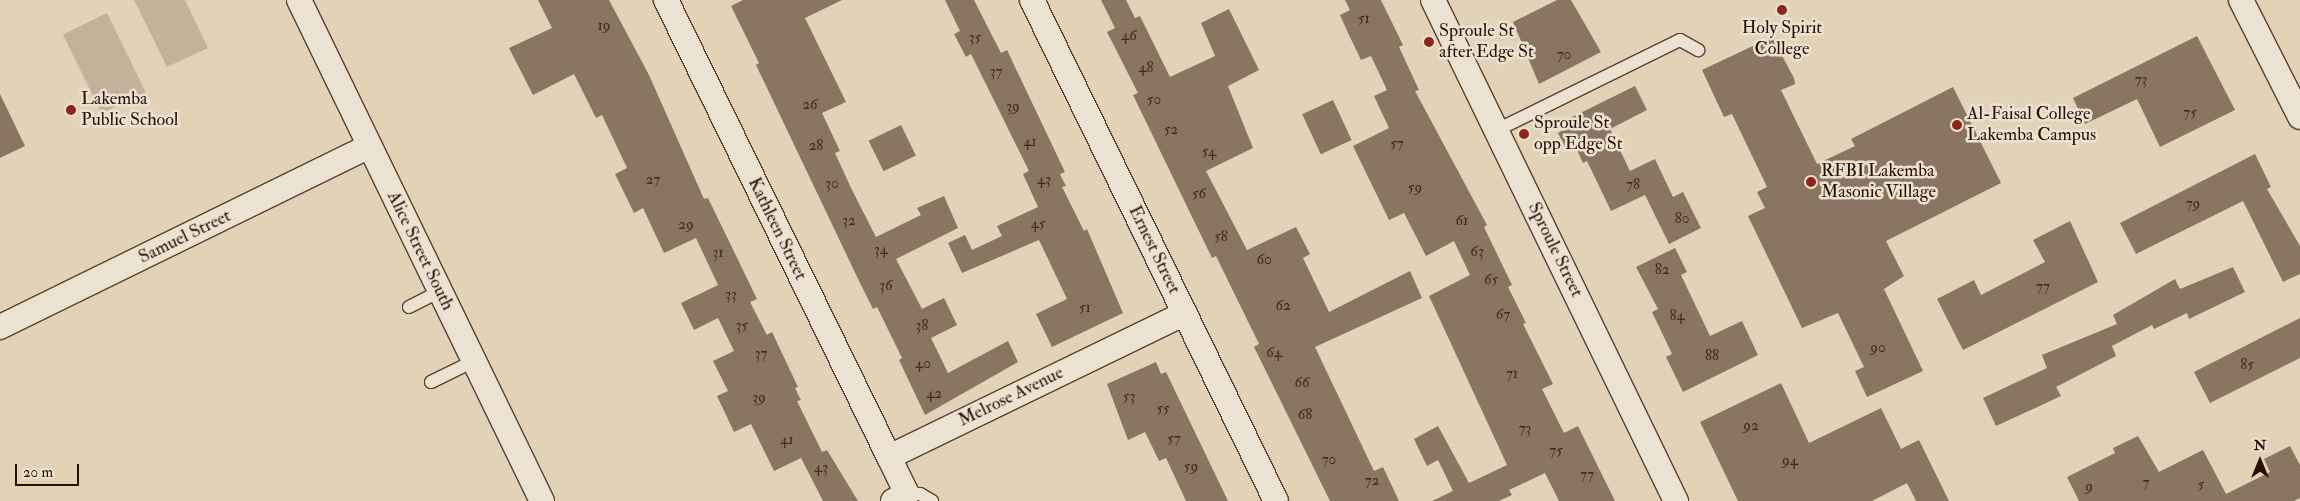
<!DOCTYPE html>
<style>
body{margin:0}
#map{position:relative;width:2300px;height:501px;overflow:hidden;background:#e2d3b8;font-family:"IM FELL Double Pica",serif}
div>[style]{position:absolute}
[style*='--x']{left:calc(var(--x)*1px);top:calc(var(--y)*1px);width:calc(var(--w)*1px);rotate:calc(var(--a)*1deg)}
.green>*{inset:0;background:#c3b299;transform-origin:0 0}
.building>*{inset:0;background:#8a7562;transform-origin:0 0}
.roads{filter:drop-shadow(1px 0 #584131) drop-shadow(-1px 0 #584131) drop-shadow(0 1px #584131) drop-shadow(0 -1px #584131)}
.service>*{height:12px;margin:-6px;padding:0 6px;transform-origin:6px;border-radius:6px;background:#ece2d1}
.minor>*{height:24px;margin:-12px;padding:0 12px;transform-origin:12px;border-radius:12px;background:#ece2d1}
.dots>*{width:14px;height:14px;translate:-50% -50%;box-sizing:border-box;border:2px solid #ece2d1;border-radius:50%}
span{translate:-50% -50%;white-space:nowrap;text-align:center;line-height:1.15;-webkit-text-stroke:5px #ece2d1;paint-order:stroke}
.number-label{font-size:15px;color:#42291c}
.number-label span{-webkit-text-stroke-width:0}
.poi-label{font-size:18px;color:#2a1004}
.left{translate:0 -50%;text-align:left}
.street-label{font-size:18px;color:#2a1004}
.north{position:absolute;left:2235px;top:436px;width:50px;height:50px;-webkit-text-stroke:4px #ece2d1;paint-order:stroke;rotate:0deg;font-size:14px;font-weight:700;line-height:20px;text-align:center;color:#2a1004}
.north::after{content:'';display:block;margin:auto;width:18px;height:22px;background:#2a1004;clip-path:polygon(50% 0,100% 100%,50% 72%,0 100%)}
.scale{position:absolute;left:15px;top:464px;width:64px;height:22px;box-sizing:border-box;border:2px solid #2a1004;border-top:0;padding-left:6px;font-size:15px;line-height:18px;white-space:nowrap;color:#2a1004;-webkit-text-stroke:4px #ece2d1;paint-order:stroke}
</style>
<div id="map">
<div class="green">
<i style="clip-path:polygon(134px 0,185px 0,208px 48px,167px 67px)"></i>
<i style="left:107px;top:13px;width:88px;height:49px;rotate:64deg"></i>
</div>
<div class="building">
<i style="clip-path:polygon(538px 0,609px 0,649px 75px,704px 199px,708px 198px,757px 299px,750px 302px,767px 335px,772px 332px,798px 387px,795px 388px,801px 400px,797px 401px,822px 452px,827px 450px,858px 501px,823px 501px,801px 458px,774px 471px,751px 424px,734px 432px,717px 396px,728px 391px,713px 361px,734px 351px,718px 318px,694px 330px,681px 303px,718px 285px,696px 238px,664px 253px,643px 208px,634px 213px,615px 174px,627px 168px,602px 115px,596px 118px,574px 74px,533px 95px,509px 48px,552px 28px)"></i>
<i style="clip-path:polygon(743px 0,842px 0,805px 18px,846px 102px,822px 113px,840px 151px,835px 153px,852px 190px,876px 237px,921px 215px,917px 208px,944px 196px,958px 228px,896px 259px,922px 309px,944px 298px,957px 325px,931px 338px,948px 373px,1008px 341px,1018px 362px,925px 415px,899px 360px,902px 358px,877px 307px,873px 309px,860px 283px,756px 65px,759px 63px,731px 6px)"></i>
<i style="clip-path:polygon(945px 0,974px 0,1001px 53px,1007px 50px,1065px 172px,1060px 174px,1066px 186px,1062px 187px,1084px 231px,1087px 229px,1123px 313px,1052px 347px,1036px 314px,1067px 299px,1039px 240px,962px 273px,948px 243px,965px 235px,972px 250px,1002px 236px,997px 226px,1038px 207px,1023px 174px,1029px 171px,971px 54px,966px 57px,954px 34px,960px 31px)"></i>
<i style="clip-path:polygon(1101px 0,1126px 0,1135px 18px,1140px 16px,1170px 77px,1215px 56px,1201px 23px,1229px 9px,1259px 70px,1228px 86px,1253px 148px,1206px 171px,1247px 250px,1296px 227px,1310px 254px,1303px 258px,1329px 312px,1410px 271px,1422px 298px,1315px 347px,1374px 471px,1383px 467px,1399px 501px,1330px 501px,1254px 347px,1259px 344px,1216px 256px,1212px 258px,1133px 95px,1138px 93px,1107px 32px,1115px 28px)"></i>
<i style="clip-path:polygon(1345px 0,1381px 0,1403px 45px,1399px 47px,1419px 90px,1415px 91px,1487px 225px,1484px 227px,1512px 285px,1508px 287px,1526px 323px,1523px 324px,1553px 384px,1542px 389px,1564px 433px,1578px 426px,1615px 501px,1559px 501px,1545px 473px,1509px 490px,1512px 495px,1499px 501px,1432px 501px,1453px 491px,1438px 460px,1427px 466px,1414px 439px,1438px 426px,1469px 483px,1507px 465px,1429px 296px,1470px 275px,1454px 241px,1426px 256px,1404px 213px,1389px 220px,1353px 146px,1389px 128px,1374px 96px,1387px 90px,1371px 56px,1361px 60px,1349px 35px,1340px 15px,1350px 10px)"></i>
<i style="clip-path:polygon(1557px 0,1571px 0,1601px 52px,1539px 84px,1513px 22px)"></i>
<i style="clip-path:polygon(2197px 36px,2235px 110px,2160px 147px,2137px 99px,2085px 124px,2073px 98px)"></i>
<i style="clip-path:polygon(1772px 37px,1794px 78px,1795px 84px,1781px 90px,1817px 164px,1855px 146px,1851px 139px,1953px 87px,2001px 183px,1886px 241px,1904px 276px,1884px 289px,1923px 371px,1867px 397px,1855px 371px,1864px 367px,1838px 313px,1802px 328px,1748px 216px,1765px 208px,1757px 192px,1767px 187px,1732px 114px,1724px 117px,1702px 70px)"></i>
<i style="clip-path:polygon(1635px 86px,1647px 110px,1610px 129px,1630px 171px,1655px 159px,1673px 197px,1683px 192px,1701px 228px,1669px 244px,1645px 195px,1611px 211px,1587px 161px,1583px 163px,1575px 146px,1567px 150px,1558px 133px,1566px 129px,1562px 122px)"></i>
<i style="clip-path:polygon(0 94px,25px 146px,0 158px)"></i>
<i style="left:1333px;top:100px;width:44px;height:34px;rotate:65deg"></i>
<i style="left:901px;top:125px;width:34px;height:36px;rotate:64deg"></i>
<i style="clip-path:polygon(2255px 154px,2271px 187px,2267px 189px,2300px 246px,2300px 274px,2283px 282px,2243px 201px,2136px 254px,2120px 223px)"></i>
<i style="clip-path:polygon(2070px 221px,2098px 282px,1963px 350px,1937px 299px,1974px 280px,1981px 295px,2045px 262px,2033px 240px)"></i>
<i style="clip-path:polygon(1675px 248px,1687px 272px,1681px 275px,1710px 336px,1742px 321px,1758px 355px,1683px 392px,1666px 357px,1672px 354px,1652px 312px,1658px 309px,1636px 267px)"></i>
<i style="clip-path:polygon(2233px 267px,2245px 292px,2189px 319px,2187px 313px,2154px 329px,2152px 325px,2112px 346px,2116px 356px,2056px 387px,2061px 396px,1996px 426px,1983px 398px,2047px 368px,2042px 355px,2117px 324px,2113px 315px,2175px 279px,2180px 289px)"></i>
<i style="clip-path:polygon(2300px 318px,2300px 358px,2210px 403px,2194px 372px)"></i>
<i style="clip-path:polygon(1156px 362px,1161px 374px,1166px 372px,1228px 501px,1186px 501px,1166px 458px,1159px 461px,1145px 432px,1128px 440px,1107px 384px)"></i>
<i style="clip-path:polygon(1781px 383px,1809px 443px,1881px 408px,1901px 449px,1919px 440px,1949px 501px,1916px 501px,1907px 483px,1872px 501px,1738px 501px,1700px 422px)"></i>
<i style="clip-path:polygon(2138px 436px,2159px 472px,2203px 450px,2226px 494px,2270px 472px,2264px 459px,2290px 446px,2300px 465px,2300px 498px,2294px 501px,2079px 501px,2067px 477px,2115px 453px,2113px 448px)"></i>
</div>
<div class="roads">
<div class="service">
<i style="--x:1497;--y:130;--w:204;--a:-26.2"></i>
<i style="--x:1680;--y:40;--w:21;--a:29"></i>
<i style="--x:409;--y:307;--w:35;--a:-27"></i>
<i style="--x:431;--y:382;--w:48;--a:-26"></i>
<i style="--x:907;--y:494;--w:13;--a:0"></i>
<i style="--x:920;--y:494;--w:14;--a:30"></i>
</div>
<div class="minor">
<i style="--x:299;--y:0;--w:557;--a:64.13"></i>
<i style="--x:666;--y:0;--w:509;--a:63.99"></i>
<i style="--x:1032;--y:0;--w:557;--a:64.03"></i>
<i style="--x:1433;--y:0;--w:557;--a:64.13"></i>
<i style="--x:2241;--y:0;--w:131;--a:63.2"></i>
<i style="--x:0;--y:327;--w:411;--a:-26.1"></i>
<i style="--x:893;--y:501;--w:16;--a:-27"></i>
<i style="--x:907;--y:494;--w:41;--a:-115.9"></i>
<i style="--x:889;--y:457;--w:329;--a:-25.9"></i>
</div>
</div>
<div class="dots">
<i style="left:1782px;top:10px;background:#8f2418"></i>
<i style="left:1429px;top:42px;background:#8f2418"></i>
<i style="left:71px;top:110px;background:#8f2418"></i>
<i style="left:1957px;top:125px;background:#8f2418"></i>
<i style="left:1524px;top:134px;background:#8f2418"></i>
<i style="left:1811px;top:182px;background:#8f2418"></i>
</div>
<div class="number-label">
<span style="left:1364px;top:19px">51</span>
<span style="left:604px;top:26px">19</span>
<span style="left:1129px;top:36px">46</span>
<span style="left:975px;top:38px">35</span>
<span style="left:1564px;top:55px">70</span>
<span style="left:1146px;top:68px">48</span>
<span style="left:996px;top:72px">37</span>
<span style="left:2141px;top:80px">73</span>
<span style="left:1154px;top:100px">50</span>
<span style="left:810px;top:105px">26</span>
<span style="left:1013px;top:107px">39</span>
<span style="left:2190px;top:113px">75</span>
<span style="left:1171px;top:130px">52</span>
<span style="left:1030px;top:142px">41</span>
<span style="left:1397px;top:144px">57</span>
<span style="left:816px;top:146px">28</span>
<span style="left:1209px;top:152px">54</span>
<span style="left:653px;top:180px">27</span>
<span style="left:1044px;top:180px">43</span>
<span style="left:832px;top:184px">30</span>
<span style="left:1633px;top:185px">78</span>
<span style="left:1415px;top:188px">59</span>
<span style="left:1199px;top:194px">56</span>
<span style="left:2193px;top:204px">79</span>
<span style="left:1682px;top:219px">80</span>
<span style="left:849px;top:221px">32</span>
<span style="left:1462px;top:221px">61</span>
<span style="left:1038px;top:224px">45</span>
<span style="left:686px;top:225px">29</span>
<span style="left:1221px;top:237px">58</span>
<span style="left:881px;top:250px">34</span>
<span style="left:1477px;top:252px">63</span>
<span style="left:718px;top:253px">31</span>
<span style="left:1264px;top:260px">60</span>
<span style="left:1662px;top:270px">82</span>
<span style="left:1491px;top:280px">65</span>
<span style="left:886px;top:286px">36</span>
<span style="left:2043px;top:287px">77</span>
<span style="left:731px;top:295px">33</span>
<span style="left:1283px;top:306px">62</span>
<span style="left:1085px;top:308px">51</span>
<span style="left:1503px;top:315px">67</span>
<span style="left:1677px;top:316px">84</span>
<span style="left:742px;top:326px">35</span>
<span style="left:922px;top:326px">38</span>
<span style="left:1878px;top:348px">90</span>
<span style="left:1274px;top:353px">64</span>
<span style="left:761px;top:354px">37</span>
<span style="left:1712px;top:356px">88</span>
<span style="left:923px;top:364px">40</span>
<span style="left:2247px;top:365px">85</span>
<span style="left:1512px;top:374px">71</span>
<span style="left:1302px;top:383px">66</span>
<span style="left:934px;top:394px">42</span>
<span style="left:1129px;top:397px">53</span>
<span style="left:759px;top:398px">39</span>
<span style="left:1163px;top:409px">55</span>
<span style="left:1305px;top:415px">68</span>
<span style="left:1751px;top:426px">92</span>
<span style="left:1525px;top:429px">73</span>
<span style="left:1174px;top:439px">57</span>
<span style="left:787px;top:440px">41</span>
<span style="left:1556px;top:451px">75</span>
<span style="left:1329px;top:460px">70</span>
<span style="left:1790px;top:461px">94</span>
<span style="left:1191px;top:467px">59</span>
<span style="left:821px;top:468px">43</span>
<span style="left:1587px;top:475px">77</span>
<span style="left:1372px;top:481px">72</span>
<span style="left:2146px;top:483px">7</span>
<span style="left:2201px;top:485px">5</span>
<span style="left:2089px;top:487px">9</span>
</div>
<div class="poi-label">
<span style="left:1782px;top:39px">Holy Spirit<br>College</span>
<span class="left" style="left:1439px;top:42px">Sproule St<br>after Edge St</span>
<span class="left" style="left:81px;top:110px">Lakemba<br>Public School</span>
<span class="left" style="left:1967px;top:125px">Al-Faisal College<br>Lakemba Campus</span>
<span class="left" style="left:1534px;top:134px">Sproule St<br>opp Edge St</span>
<span class="left" style="left:1821px;top:182px">RFBI Lakemba<br>Masonic Village</span>
</div>
<div class="street-label">
<span style="left:777px;top:229px;rotate:64deg">Kathleen Street</span>
<span style="left:185px;top:237px;rotate:-26deg">Samuel Street</span>
<span style="left:1154px;top:250px;rotate:64deg">Ernest Street</span>
<span style="left:1555px;top:250px;rotate:64deg">Sproule Street</span>
<span style="left:420px;top:251px;rotate:64deg">Alice Street South</span>
<span style="left:1011px;top:397px;rotate:-26deg">Melrose Avenue</span>
</div>
<div class="north">N</div>
<div class="scale">20 m</div>
</div>
